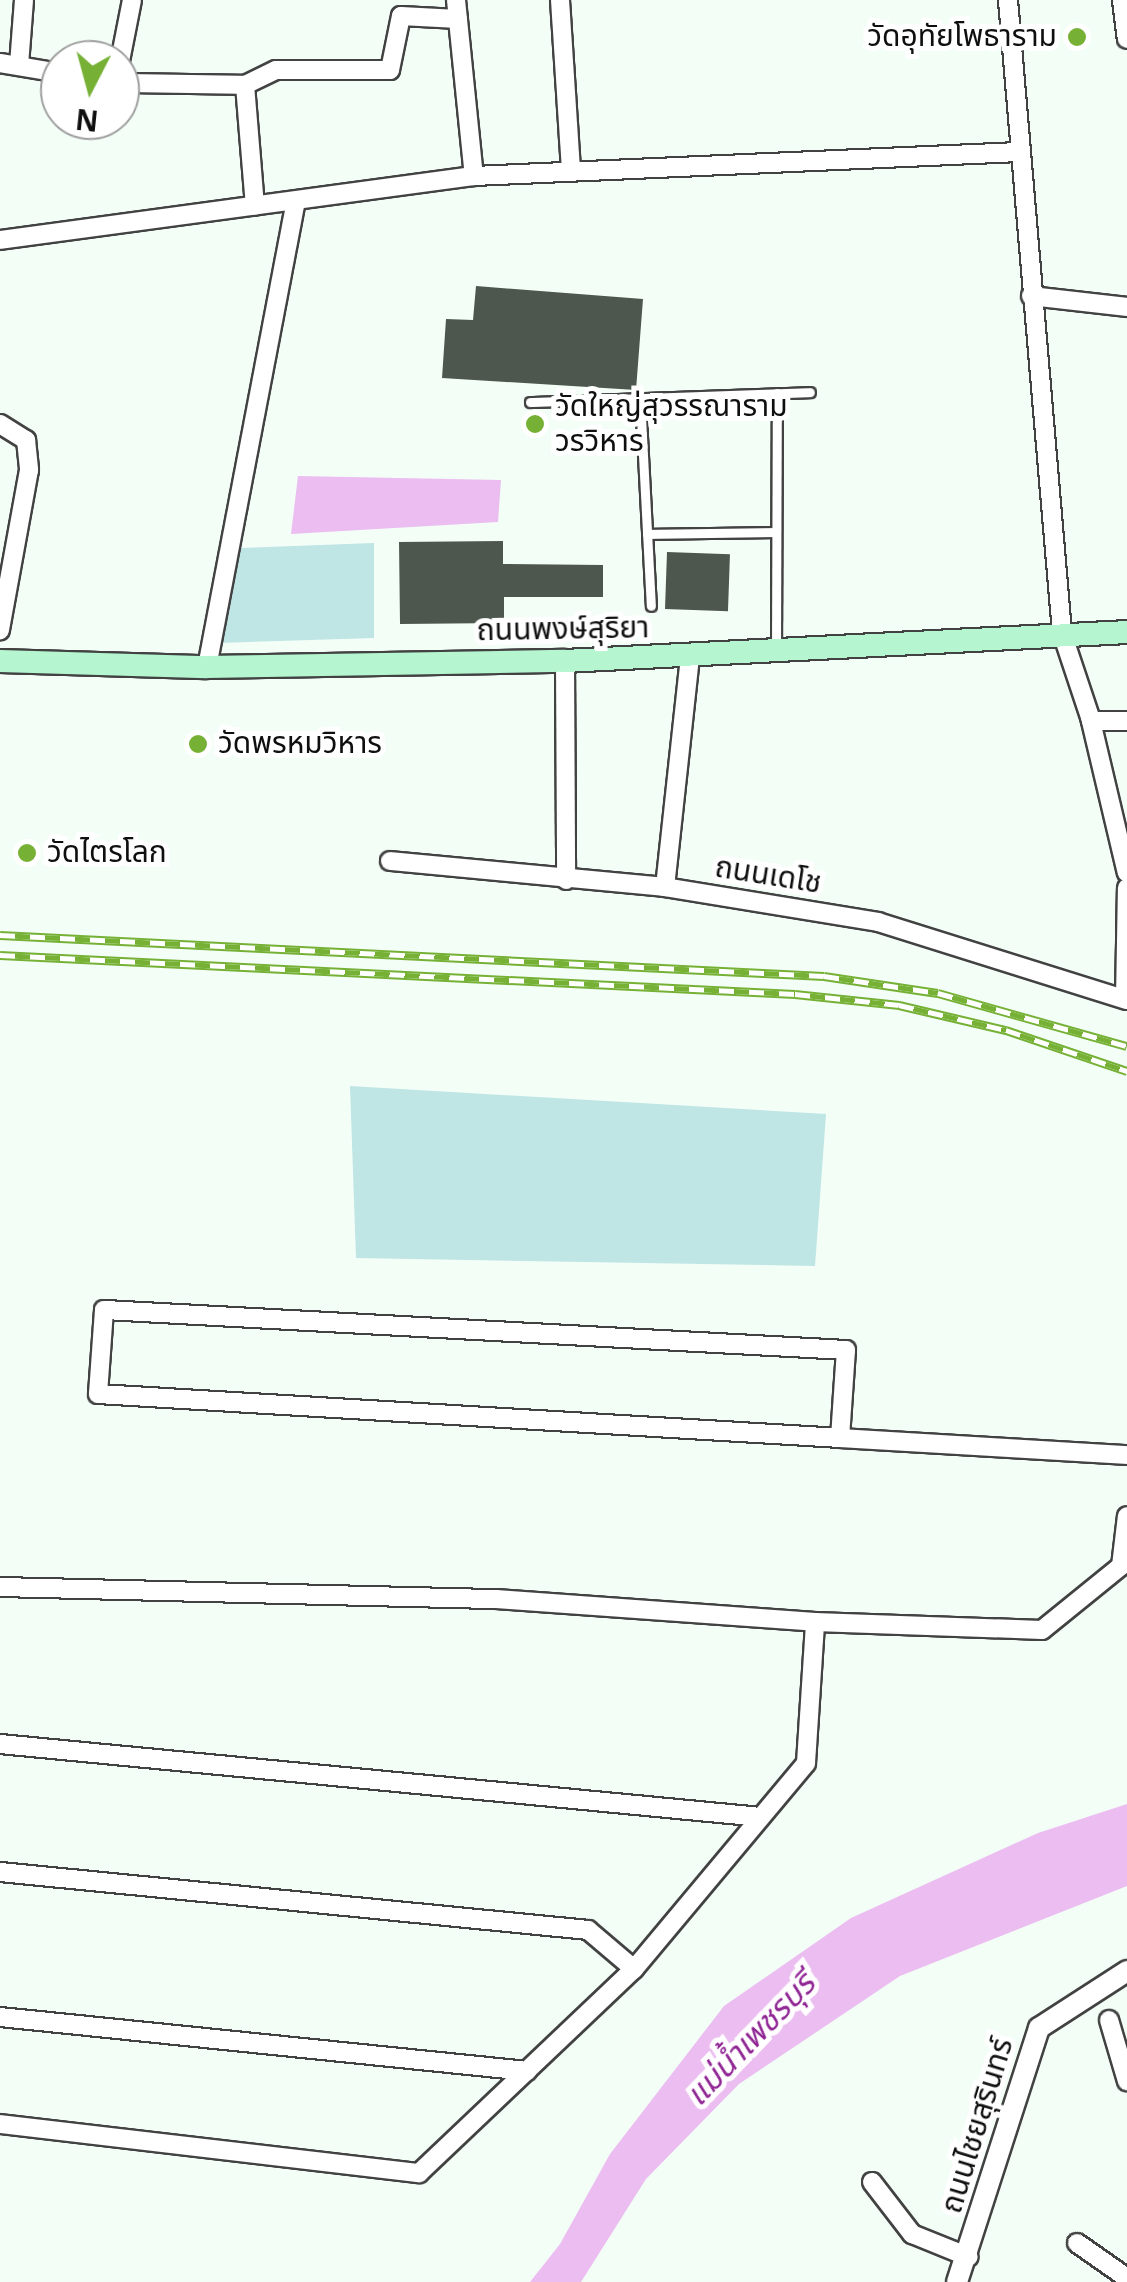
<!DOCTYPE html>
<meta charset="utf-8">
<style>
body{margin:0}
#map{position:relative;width:1127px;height:2282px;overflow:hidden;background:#f3fef7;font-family:Georgia,"Noto Sans Thai",serif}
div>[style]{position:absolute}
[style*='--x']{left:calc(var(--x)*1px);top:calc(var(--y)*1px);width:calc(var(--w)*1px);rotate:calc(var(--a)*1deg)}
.green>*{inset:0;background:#bfe5e5}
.water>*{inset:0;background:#ebbdf0}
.building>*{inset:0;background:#4e574d;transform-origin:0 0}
.roads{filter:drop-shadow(2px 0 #424242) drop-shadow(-2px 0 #424242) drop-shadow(0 2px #424242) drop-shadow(0 -2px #424242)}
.service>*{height:9px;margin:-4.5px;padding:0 4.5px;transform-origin:4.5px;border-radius:4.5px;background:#fff}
.minor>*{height:18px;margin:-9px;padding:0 9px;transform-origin:9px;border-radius:9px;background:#fff}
.tertiary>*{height:20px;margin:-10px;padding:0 10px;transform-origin:10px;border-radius:10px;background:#fff}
.secondary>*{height:22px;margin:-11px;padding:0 11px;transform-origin:11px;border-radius:11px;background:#b5f6d0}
.rail>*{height:9px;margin-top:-4.5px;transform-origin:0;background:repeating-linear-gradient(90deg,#fff 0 15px,#76b136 0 30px);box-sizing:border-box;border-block:2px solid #76b136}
.dots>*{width:28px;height:28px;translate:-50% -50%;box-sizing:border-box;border:5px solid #fff;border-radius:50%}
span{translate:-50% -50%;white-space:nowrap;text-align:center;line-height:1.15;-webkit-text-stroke:10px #fff;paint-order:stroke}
.poi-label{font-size:30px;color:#0f0f0f}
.right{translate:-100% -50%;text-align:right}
.left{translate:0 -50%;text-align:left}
.street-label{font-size:30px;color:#0f0f0f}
.water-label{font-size:32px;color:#902594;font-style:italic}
.north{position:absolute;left:40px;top:40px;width:100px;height:100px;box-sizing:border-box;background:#fff;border:2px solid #9f9f9f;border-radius:50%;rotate:186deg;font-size:28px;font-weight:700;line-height:40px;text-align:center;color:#0f0f0f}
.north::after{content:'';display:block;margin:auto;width:35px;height:45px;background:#76b136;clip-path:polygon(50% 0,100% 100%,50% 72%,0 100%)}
</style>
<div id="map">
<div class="green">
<i style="clip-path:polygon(374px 543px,374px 638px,219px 643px,240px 548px)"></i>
<i style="clip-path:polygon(350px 1086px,826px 1114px,815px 1266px,356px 1258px)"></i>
</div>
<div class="water">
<i style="clip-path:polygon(298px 476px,501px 480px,498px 522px,291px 534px)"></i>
<i style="clip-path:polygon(1127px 1804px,1127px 1886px,900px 1976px,739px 2084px,646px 2179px,581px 2282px,530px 2282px,560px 2244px,610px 2154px,724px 2006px,851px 1918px,1038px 1833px)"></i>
</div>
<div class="building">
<i style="clip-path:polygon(476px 286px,643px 299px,636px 390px,442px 378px,446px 319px,473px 320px)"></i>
<i style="clip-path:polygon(503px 541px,503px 564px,603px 565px,603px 597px,504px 597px,504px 623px,400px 624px,399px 542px)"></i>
<i style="left:667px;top:552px;width:63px;height:57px;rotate:2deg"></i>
</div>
<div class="roads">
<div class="service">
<i style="--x:640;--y:398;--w:208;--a:87"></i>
<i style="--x:530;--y:402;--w:280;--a:-2"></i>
<i style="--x:647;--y:534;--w:126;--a:-0.9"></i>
<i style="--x:776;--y:648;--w:255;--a:-89.8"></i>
</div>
<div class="minor">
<i style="--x:456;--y:0;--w:177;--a:84.2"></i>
<i style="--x:560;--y:0;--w:170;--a:86.3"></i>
<i style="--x:1008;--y:0;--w:635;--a:85.12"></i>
<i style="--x:1062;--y:633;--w:89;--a:71.6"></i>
<i style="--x:1090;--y:717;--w:160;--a:76.7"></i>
<i style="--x:1122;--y:0;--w:39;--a:83"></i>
<i style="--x:120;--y:61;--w:62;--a:-78.9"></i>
<i style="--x:0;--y:63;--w:61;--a:9.5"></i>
<i style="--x:19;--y:65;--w:65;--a:-85.6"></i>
<i style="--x:120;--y:83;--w:125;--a:0.9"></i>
<i style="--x:245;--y:85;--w:121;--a:85.3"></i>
<i style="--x:245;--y:85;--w:34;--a:-26"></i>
<i style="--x:276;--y:70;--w:114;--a:0"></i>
<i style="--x:390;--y:70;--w:55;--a:-78.5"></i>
<i style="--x:401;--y:16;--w:57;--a:3"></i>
<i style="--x:0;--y:240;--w:478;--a:-7.7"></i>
<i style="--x:474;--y:176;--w:547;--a:-2.52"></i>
<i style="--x:1031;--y:296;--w:97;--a:6.5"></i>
<i style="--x:0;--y:424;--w:31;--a:32"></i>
<i style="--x:26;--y:440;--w:30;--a:84"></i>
<i style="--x:29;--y:470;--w:163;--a:100.3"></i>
<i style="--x:565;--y:661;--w:219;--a:89.7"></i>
<i style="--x:207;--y:667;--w:473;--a:-79.2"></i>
<i style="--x:1091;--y:721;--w:36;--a:0"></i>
<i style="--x:390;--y:861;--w:276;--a:5.4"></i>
<i style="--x:665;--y:887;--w:216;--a:9.3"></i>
<i style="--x:878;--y:922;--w:261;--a:17.4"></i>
<i style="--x:665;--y:887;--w:231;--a:-83.8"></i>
<i style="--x:1125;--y:999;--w:111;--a:-89"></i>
<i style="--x:840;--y:1438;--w:88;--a:-86.1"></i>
<i style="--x:846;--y:1350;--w:743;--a:-176.91"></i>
<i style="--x:104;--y:1310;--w:84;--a:94.1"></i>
<i style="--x:98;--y:1394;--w:743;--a:3.39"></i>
<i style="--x:840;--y:1438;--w:288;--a:3.4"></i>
<i style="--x:0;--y:1587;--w:496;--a:1.4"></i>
<i style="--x:496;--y:1599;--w:320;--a:4.1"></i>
<i style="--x:815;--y:1622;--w:227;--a:2"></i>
<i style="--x:1042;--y:1630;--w:102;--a:-39"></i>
<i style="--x:1121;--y:1566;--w:50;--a:-83.2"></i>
<i style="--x:0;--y:1744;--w:764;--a:5.48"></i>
<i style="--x:0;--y:1872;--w:591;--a:5.63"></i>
<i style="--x:588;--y:1930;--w:60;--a:40.3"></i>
<i style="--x:0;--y:2017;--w:530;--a:5.85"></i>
<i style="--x:1109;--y:2020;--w:64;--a:73.6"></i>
<i style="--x:0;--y:2124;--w:422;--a:6.7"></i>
<i style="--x:419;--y:2173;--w:296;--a:-43.5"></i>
<i style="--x:634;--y:1969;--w:268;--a:-50.1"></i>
<i style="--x:806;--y:1763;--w:141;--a:-86.3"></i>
<i style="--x:872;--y:2182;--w:66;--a:52.4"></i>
<i style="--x:912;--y:2234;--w:61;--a:22"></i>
<i style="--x:1077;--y:2243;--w:61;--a:35"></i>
</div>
<div class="tertiary">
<i style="--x:957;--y:2282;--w:267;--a:-72.1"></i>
<i style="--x:1039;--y:2028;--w:105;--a:-32.9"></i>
</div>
<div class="secondary">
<i style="--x:0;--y:661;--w:207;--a:1.7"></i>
<i style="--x:207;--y:667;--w:358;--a:-1"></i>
<i style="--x:565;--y:661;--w:563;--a:-2.95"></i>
</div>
</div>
<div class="rail">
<i style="--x:0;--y:935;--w:825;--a:2.85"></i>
<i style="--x:824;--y:976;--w:115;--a:8.5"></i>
<i style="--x:938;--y:993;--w:196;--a:15.7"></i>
<i style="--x:0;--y:955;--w:796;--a:2.81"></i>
<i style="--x:795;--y:994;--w:105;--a:6"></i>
<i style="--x:899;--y:1005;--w:110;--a:13.2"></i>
<i style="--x:1006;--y:1030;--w:128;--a:18.7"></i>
</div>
<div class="dots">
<i style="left:1077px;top:37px;background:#76b136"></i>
<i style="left:535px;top:424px;background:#76b136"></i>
<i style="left:198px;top:744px;background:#76b136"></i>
<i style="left:27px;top:853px;background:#76b136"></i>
</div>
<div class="poi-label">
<span class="right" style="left:1057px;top:37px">วัดอุทัยโพธาราม</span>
<span class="left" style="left:555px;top:424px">วัดใหญ่สุวรรณาราม<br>วรวิหาร</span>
<span class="left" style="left:218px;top:744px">วัดพรหมวิหาร</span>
<span class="left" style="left:47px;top:853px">วัดไตรโลก</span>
</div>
<div class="street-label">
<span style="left:563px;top:630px;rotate:-1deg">ถนนพงษ์สุริยา</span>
<span style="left:768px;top:876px;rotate:9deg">ถนนเดโช</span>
<span style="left:978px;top:2126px;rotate:-73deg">ถนนไชยสุรินทร์</span>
</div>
<div class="water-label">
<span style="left:751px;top:2040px;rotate:-46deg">แม่น้ำเพชรบุรี</span>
</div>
<div class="north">N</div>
</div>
